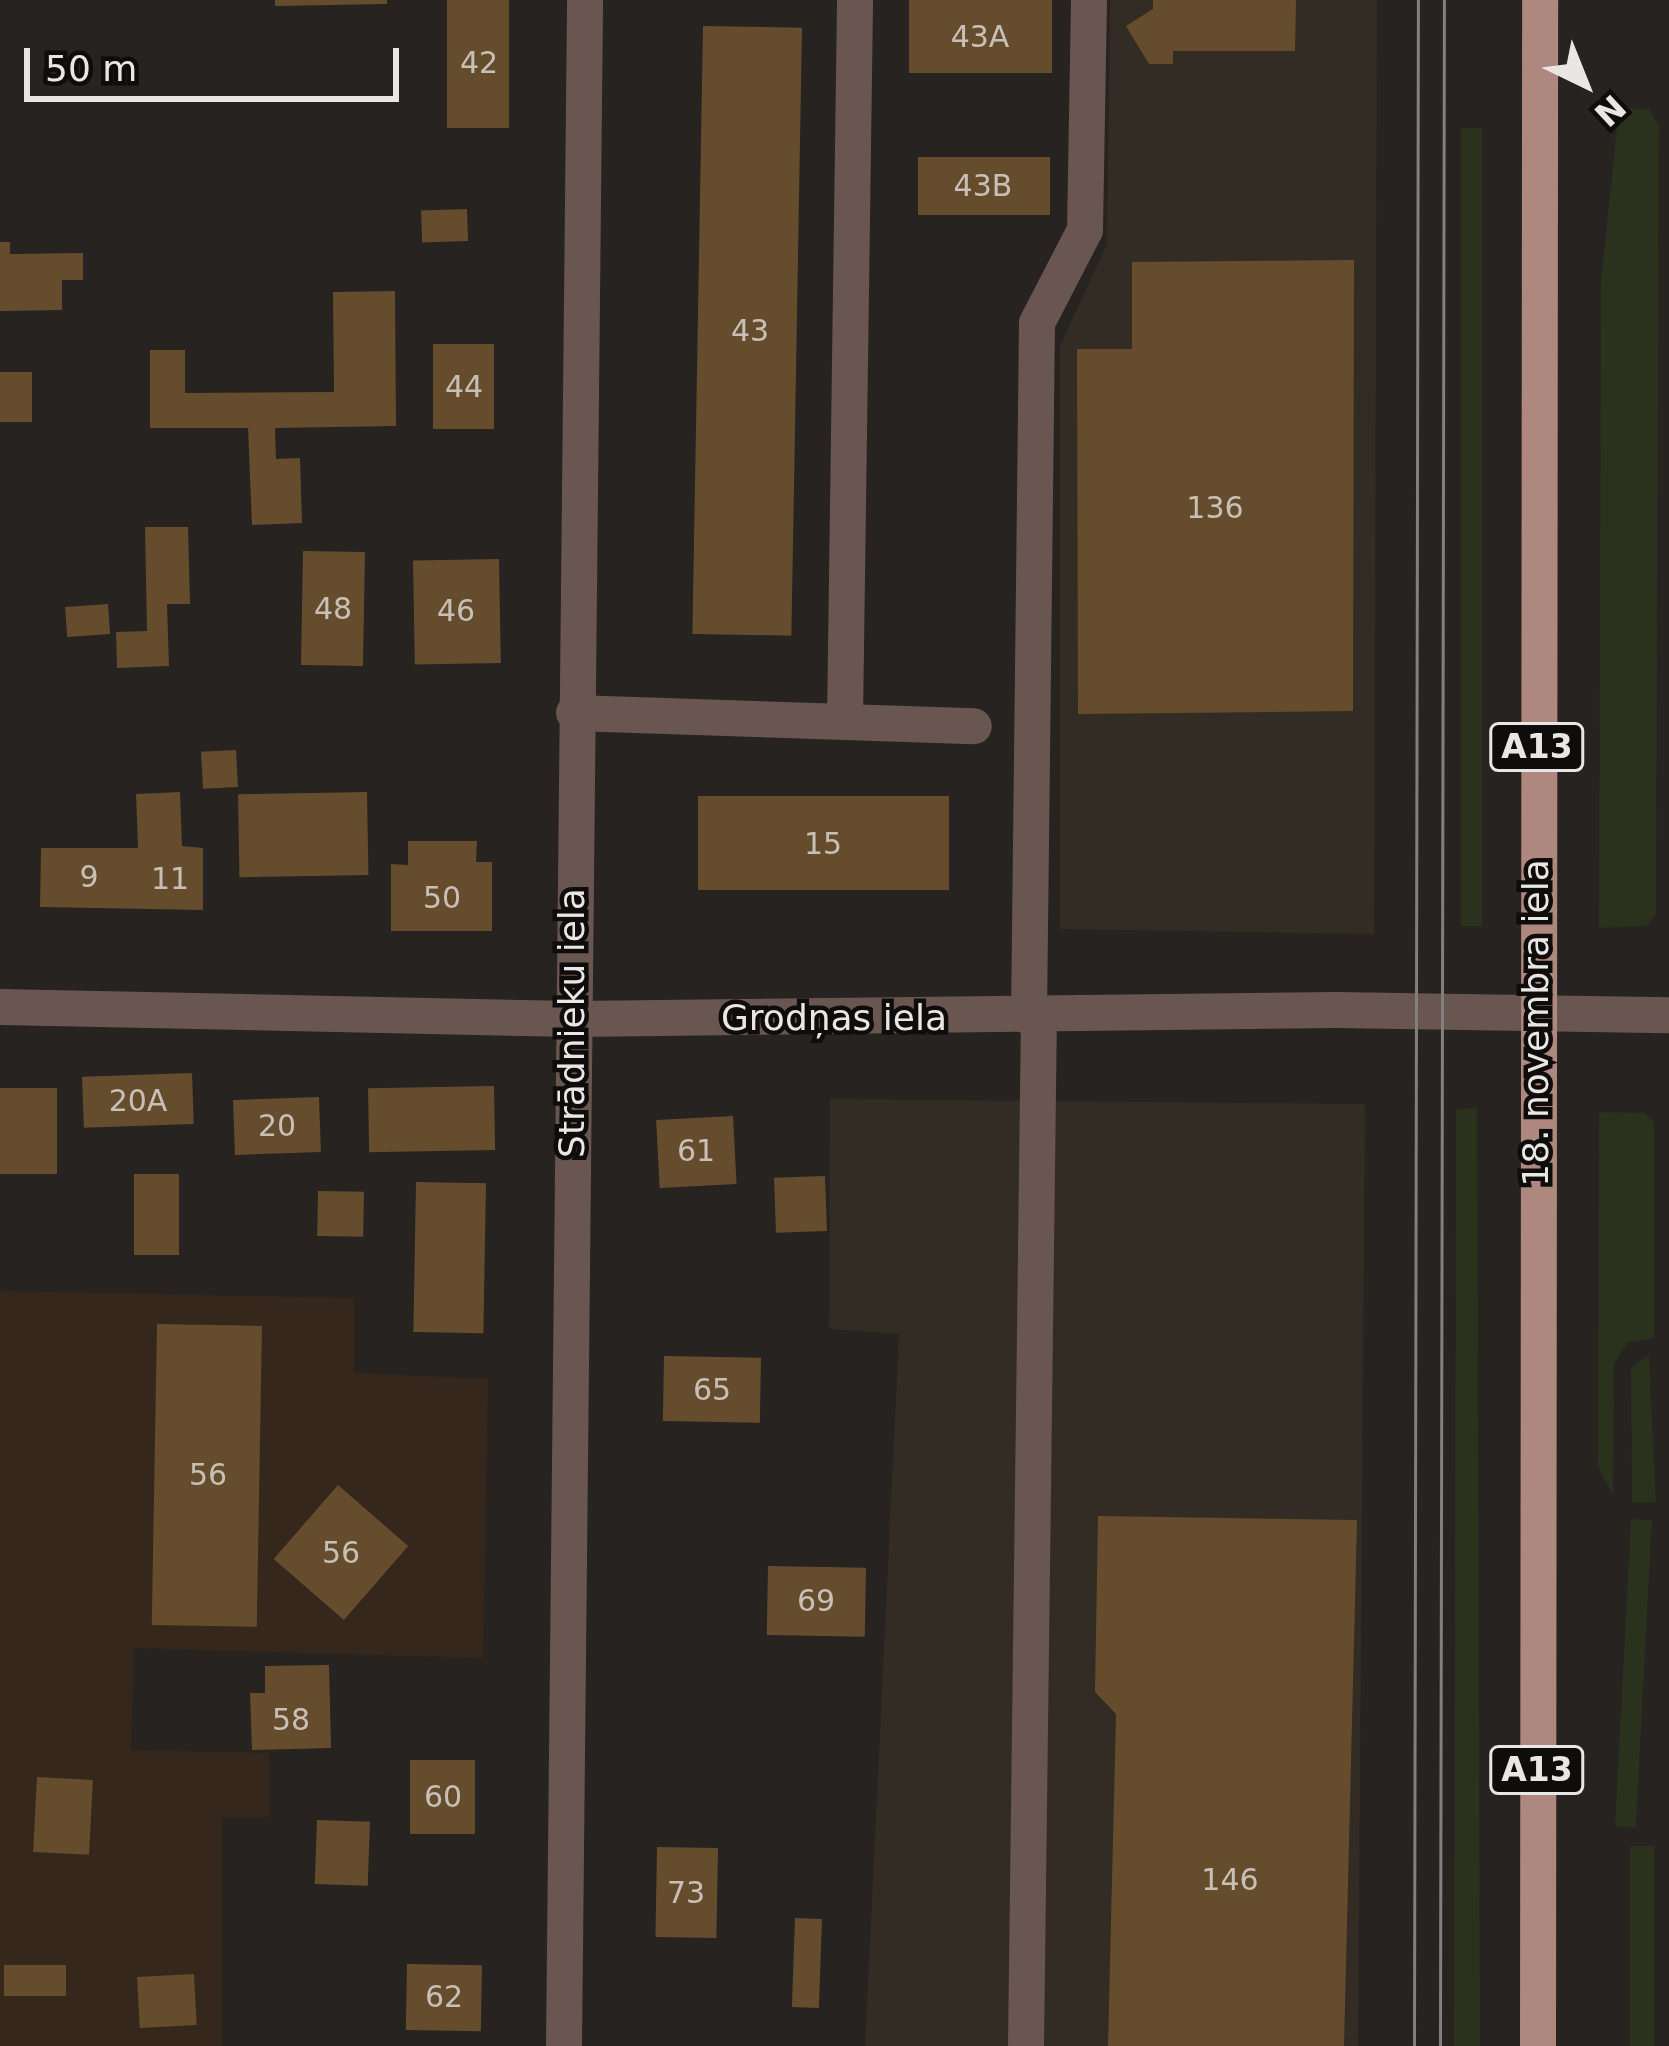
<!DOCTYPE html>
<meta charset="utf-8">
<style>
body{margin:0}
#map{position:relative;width:1669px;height:2046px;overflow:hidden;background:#262320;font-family:"DejaVu Sans",sans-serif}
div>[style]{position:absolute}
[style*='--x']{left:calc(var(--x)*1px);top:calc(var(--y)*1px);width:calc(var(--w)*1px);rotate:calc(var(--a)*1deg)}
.built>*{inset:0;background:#322c24}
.education>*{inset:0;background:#36271c}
.green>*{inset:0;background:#2a311d;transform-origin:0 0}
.building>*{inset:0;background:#654c2d;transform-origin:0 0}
.minor>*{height:36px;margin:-18px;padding:0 18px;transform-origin:18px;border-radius:18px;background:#695651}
.major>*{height:36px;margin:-18px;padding:0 18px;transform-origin:18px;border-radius:18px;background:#ae887e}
.tram>*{height:3px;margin:-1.5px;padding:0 1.5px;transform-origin:1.5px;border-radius:1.5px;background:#827f7c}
span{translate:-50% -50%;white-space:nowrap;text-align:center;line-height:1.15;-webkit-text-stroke:9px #0e0d0b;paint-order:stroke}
.number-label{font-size:30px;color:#c8c0b7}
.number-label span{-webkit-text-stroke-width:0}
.shield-label span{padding:3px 9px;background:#0e0d0b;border:3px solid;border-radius:9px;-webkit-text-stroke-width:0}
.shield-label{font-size:33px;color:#e9e7e5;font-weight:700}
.street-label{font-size:36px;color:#e9e7e5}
.north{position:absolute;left:1525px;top:24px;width:120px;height:120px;-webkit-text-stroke:9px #0e0d0b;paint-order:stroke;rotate:137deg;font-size:33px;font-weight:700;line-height:48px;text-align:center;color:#e9e7e5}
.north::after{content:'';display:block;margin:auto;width:42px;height:54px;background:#e9e7e5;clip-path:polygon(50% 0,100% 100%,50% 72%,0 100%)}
.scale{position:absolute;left:24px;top:48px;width:375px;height:54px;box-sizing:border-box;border:6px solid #e9e7e5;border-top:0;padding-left:15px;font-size:36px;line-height:42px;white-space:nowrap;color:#e9e7e5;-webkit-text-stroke:9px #0e0d0b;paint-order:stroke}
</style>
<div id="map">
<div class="built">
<i style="clip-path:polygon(1110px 0,1377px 0,1374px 934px,1060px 929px,1060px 346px,1107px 244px)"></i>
<i style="clip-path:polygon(830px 1099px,1365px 1104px,1358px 2046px,865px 2046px,899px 1334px,829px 1329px)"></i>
</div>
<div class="education">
<i style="clip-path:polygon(0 1291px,354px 1298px,354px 1373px,488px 1379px,483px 1658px,134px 1648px,131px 1750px,269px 1753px,269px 1817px,222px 1817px,222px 2046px,0 2046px)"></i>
</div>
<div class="green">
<i style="clip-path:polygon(1619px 108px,1649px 109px,1659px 126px,1656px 914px,1646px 926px,1599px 928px,1601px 281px)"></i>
<i style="left:1461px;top:128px;width:21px;height:798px"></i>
<i style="clip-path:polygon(1477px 1108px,1480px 2046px,1454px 2046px,1456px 1109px)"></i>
<i style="clip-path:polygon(1599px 1112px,1644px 1113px,1654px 1122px,1654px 1338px,1628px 1342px,1614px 1364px,1613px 1496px,1598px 1467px)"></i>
<i style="clip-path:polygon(1649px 1355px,1656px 1502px,1632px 1503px,1631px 1368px)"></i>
<i style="left:1631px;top:1519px;width:21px;height:308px;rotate:3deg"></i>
<i style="left:1654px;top:1846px;width:200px;height:24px;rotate:90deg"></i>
</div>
<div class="building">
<i style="clip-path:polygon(275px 0,387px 0,387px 4px,275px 6px)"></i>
<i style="left:447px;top:0;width:62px;height:128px"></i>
<i style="left:909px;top:0;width:143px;height:73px"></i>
<i style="clip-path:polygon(1153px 0,1296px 0,1295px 51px,1173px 51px,1173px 64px,1149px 64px,1126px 26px,1153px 9px)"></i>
<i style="left:703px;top:26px;width:99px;height:608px;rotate:1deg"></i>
<i style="left:918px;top:157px;width:132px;height:58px"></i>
<i style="left:467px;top:209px;width:32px;height:46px;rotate:88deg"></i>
<i style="clip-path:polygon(0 242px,10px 242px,10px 254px,83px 253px,83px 280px,62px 280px,62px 310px,0 311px)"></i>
<i style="clip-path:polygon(1354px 260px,1353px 711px,1078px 714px,1077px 349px,1132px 349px,1132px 262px)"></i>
<i style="clip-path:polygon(395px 291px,396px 426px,275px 428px,276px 459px,300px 458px,302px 523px,252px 525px,248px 428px,150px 428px,150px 350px,185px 350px,185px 393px,334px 392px,333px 292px)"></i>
<i style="left:433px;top:344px;width:61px;height:85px"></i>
<i style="left:0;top:372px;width:32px;height:50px"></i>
<i style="clip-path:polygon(145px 527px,188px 527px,190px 604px,167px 604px,169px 666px,117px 668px,116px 632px,147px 631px)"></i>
<i style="left:303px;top:551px;width:62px;height:114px;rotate:1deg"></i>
<i style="left:499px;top:559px;width:104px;height:86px;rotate:89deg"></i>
<i style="left:108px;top:604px;width:30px;height:43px;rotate:86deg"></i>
<i style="left:236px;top:750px;width:37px;height:35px;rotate:87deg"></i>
<i style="clip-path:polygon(180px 792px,182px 846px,203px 848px,203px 910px,40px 907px,41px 848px,138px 848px,136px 794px)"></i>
<i style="left:367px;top:792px;width:83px;height:129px;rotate:89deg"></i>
<i style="left:698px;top:796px;width:251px;height:94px"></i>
<i style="clip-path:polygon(408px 841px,477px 841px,476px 862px,492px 862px,492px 931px,391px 931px,391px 864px,408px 865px)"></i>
<i style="left:192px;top:1073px;width:51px;height:110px;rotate:88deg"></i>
<i style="left:494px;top:1086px;width:64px;height:126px;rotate:89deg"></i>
<i style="left:0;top:1088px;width:57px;height:86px"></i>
<i style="left:319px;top:1097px;width:55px;height:86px;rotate:88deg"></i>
<i style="left:733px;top:1116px;width:68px;height:77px;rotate:87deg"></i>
<i style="left:134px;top:1174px;width:45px;height:81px"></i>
<i style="left:825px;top:1176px;width:55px;height:51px;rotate:88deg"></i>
<i style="left:416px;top:1182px;width:70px;height:150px;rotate:1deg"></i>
<i style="left:318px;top:1191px;width:46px;height:45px;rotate:1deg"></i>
<i style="left:157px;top:1324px;width:105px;height:301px;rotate:1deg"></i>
<i style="left:664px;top:1356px;width:97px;height:65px;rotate:1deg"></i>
<i style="left:338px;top:1485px;width:93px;height:98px;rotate:41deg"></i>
<i style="clip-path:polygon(1098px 1516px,1357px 1520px,1344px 2046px,1108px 2046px,1116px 1714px,1095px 1692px)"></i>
<i style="left:768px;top:1566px;width:98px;height:69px;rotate:1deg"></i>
<i style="clip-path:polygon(329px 1665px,331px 1748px,252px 1750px,250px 1693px,265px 1693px,265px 1666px)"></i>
<i style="left:475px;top:1760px;width:74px;height:65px;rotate:90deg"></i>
<i style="left:37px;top:1777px;width:56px;height:75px;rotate:3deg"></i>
<i style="left:317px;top:1820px;width:53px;height:64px;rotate:2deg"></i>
<i style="left:657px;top:1847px;width:61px;height:90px;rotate:1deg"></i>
<i style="left:795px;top:1918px;width:27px;height:89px;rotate:2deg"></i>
<i style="left:407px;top:1964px;width:75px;height:66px;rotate:1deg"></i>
<i style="left:4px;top:1965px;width:62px;height:31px"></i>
<i style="left:194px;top:1974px;width:51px;height:57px;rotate:87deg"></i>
</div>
<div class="minor">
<i style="--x:574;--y:713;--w:400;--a:1.9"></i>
<i style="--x:845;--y:720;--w:720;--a:-89.2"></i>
<i style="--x:0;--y:1007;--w:575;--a:1.2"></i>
<i style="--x:575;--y:1019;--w:761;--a:-0.68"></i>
<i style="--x:1336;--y:1010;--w:333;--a:0.9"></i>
<i style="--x:1029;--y:1017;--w:694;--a:-89.34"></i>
<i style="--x:1037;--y:323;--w:105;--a:-62.7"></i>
<i style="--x:1085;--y:230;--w:230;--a:-89"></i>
<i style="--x:564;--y:2046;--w:2046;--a:-89.41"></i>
<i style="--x:1026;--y:2046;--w:1029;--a:-89.28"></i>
</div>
<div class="major">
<i style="--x:1538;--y:2046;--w:2046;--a:-89.94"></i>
</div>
<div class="tram">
<i style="--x:1414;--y:2046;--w:2046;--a:-89.89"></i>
<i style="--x:1440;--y:2046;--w:2046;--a:-89.89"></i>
</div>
<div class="number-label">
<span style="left:980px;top:37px">43A</span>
<span style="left:479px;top:63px">42</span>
<span style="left:983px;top:186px">43B</span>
<span style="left:750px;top:331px">43</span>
<span style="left:464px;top:387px">44</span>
<span style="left:1215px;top:508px">136</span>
<span style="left:333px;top:609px">48</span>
<span style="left:456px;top:611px">46</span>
<span style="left:823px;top:844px">15</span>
<span style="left:89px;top:877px">9</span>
<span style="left:170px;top:879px">11</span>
<span style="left:442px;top:898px">50</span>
<span style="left:138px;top:1101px">20A</span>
<span style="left:277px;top:1126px">20</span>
<span style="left:696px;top:1151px">61</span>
<span style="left:712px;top:1390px">65</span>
<span style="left:208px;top:1475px">56</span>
<span style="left:341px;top:1553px">56</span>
<span style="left:816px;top:1601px">69</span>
<span style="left:291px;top:1720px">58</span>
<span style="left:443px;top:1797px">60</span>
<span style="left:1230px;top:1880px">146</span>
<span style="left:686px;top:1893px">73</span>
<span style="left:444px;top:1997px">62</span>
</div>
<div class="shield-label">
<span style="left:1537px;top:747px">A13</span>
<span style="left:1537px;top:1770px">A13</span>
</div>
<div class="street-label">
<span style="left:834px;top:1018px">Grodņas iela</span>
<span style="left:572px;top:1023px;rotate:-90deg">Strādnieku iela</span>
<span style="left:1536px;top:1023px;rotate:-90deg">18. novembra iela</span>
</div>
<div class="north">N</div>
<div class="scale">50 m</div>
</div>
